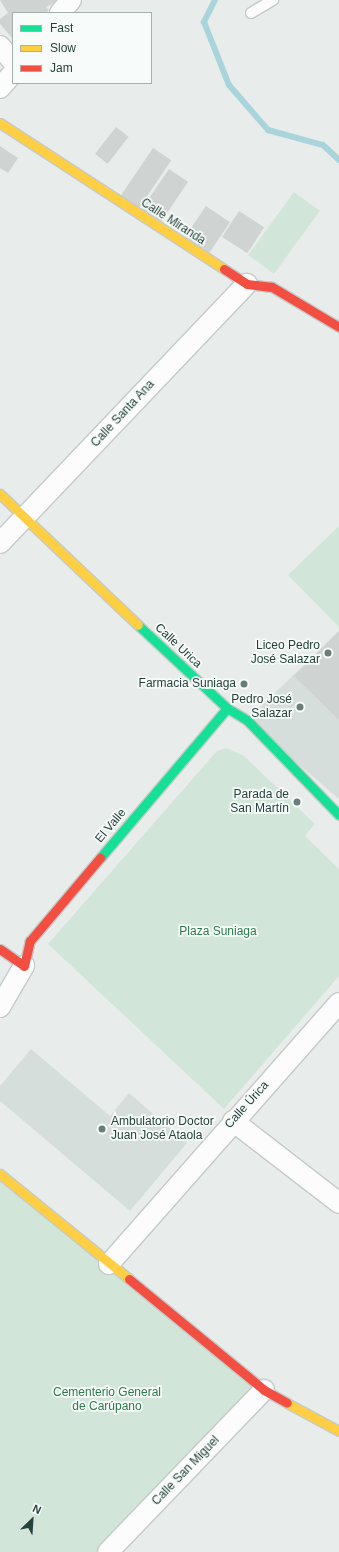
<!DOCTYPE html>
<meta charset="utf-8">
<style>
body{margin:0}
#map{position:relative;width:339px;height:1552px;overflow:hidden;background:#e8edeb;font-family:Arial,sans-serif}
div>[style]{position:absolute}
[style*='--x']{left:calc(var(--x)*1px);top:calc(var(--y)*1px);width:calc(var(--w)*1px);rotate:calc(var(--a)*1deg)}
.built>*{inset:0;background:#d6dedb}
.green>*{inset:0;background:#d1e6d8;transform-origin:0 0}
.stream>*{height:6px;margin:-3px;padding:0 3px;transform-origin:3px;border-radius:3px;background:#a9d4db}
.building>*{inset:0;background:#cfd4d2;transform-origin:0 0}
.roads{filter:drop-shadow(1px 0 #c5cac8) drop-shadow(-1px 0 #c5cac8) drop-shadow(0 1px #c5cac8) drop-shadow(0 -1px #c5cac8)}
.lane>*{height:10px;margin:-5px;padding:0 5px;transform-origin:5px;border-radius:5px;background:#fcfcfc}
.street>*{height:20px;margin:-10px;padding:0 10px;transform-origin:10px;border-radius:10px;background:#fcfcfc}
.fast>*{height:9px;margin:-4.5px;padding:0 4.5px;transform-origin:4.5px;border-radius:4.5px;background:#16e098}
.slow>*{height:9px;margin:-4.5px;padding:0 4.5px;transform-origin:4.5px;border-radius:4.5px;background:#ffcf43}
.jam>*{height:9px;margin:-4.5px;padding:0 4.5px;transform-origin:4.5px;border-radius:4.5px;background:#f24e42}
.dots>*{width:11px;height:11px;translate:-50% -50%;box-sizing:border-box;border:2px solid #f7fbf9;border-radius:50%}
span{translate:-50% -50%;white-space:nowrap;text-align:center;line-height:1.15;-webkit-text-stroke:3.5px #f7fbf9;paint-order:stroke}
.street-label{font-size:12px;color:#24423a}
.poi-label{font-size:12px;color:#24423a}
.right{translate:-100% -50%;text-align:right}
.left{translate:0 -50%;text-align:left}
.park-label{font-size:12px;color:#2d7a4b}
.legend{position:absolute;left:12px;top:12px;width:140px;height:72px;box-sizing:border-box;background:#f7fbf9;border:1px solid #a3b1ad;margin:0;padding:5px 7px;list-style:none;font-size:12px;color:#24423a}
.legend li{display:flex;align-items:center;gap:8px;height:20px}
.legend b{width:20px;border:1px solid #a3b1ad}
.north{position:absolute;left:12px;top:1500px;width:40px;height:40px;-webkit-text-stroke:3px #f7fbf9;paint-order:stroke;rotate:25deg;font-size:11px;font-weight:700;line-height:16px;text-align:center;color:#24423a}
.north::after{content:'';display:block;margin:auto;width:14px;height:18px;background:#24423a;clip-path:polygon(50% 0,100% 100%,50% 72%,0 100%)}
</style>
<div id="map">
<div class="built">
<i style="clip-path:polygon(339px 631px,339px 799px,247px 720px)"></i>
<i style="clip-path:polygon(31px 1049px,110px 1116px,129px 1093px,187px 1143px,130px 1211px,0 1101px,0 1086px)"></i>
</div>
<div class="green">
<i style="left:294px;top:192px;width:32px;height:78px;rotate:36deg"></i>
<i style="clip-path:polygon(339px 526px,339px 627px,288px 575px)"></i>
<i style="clip-path:polygon(226px 748px,244px 756px,315px 824px,305px 836px,339px 869px,339px 976px,224px 1109px,48px 944px,217px 751px)"></i>
<i style="clip-path:polygon(0 1174px,264px 1390px,108px 1552px,0 1552px)"></i>
</div>
<div class="stream">
<i style="--x:215;--y:0;--w:25;--a:117"></i>
<i style="--x:204;--y:22;--w:68;--a:68.4"></i>
<i style="--x:229;--y:85;--w:60;--a:49.1"></i>
<i style="--x:268;--y:130;--w:57;--a:15.3"></i>
<i style="--x:323;--y:145;--w:22;--a:43"></i>
</div>
<div class="building">
<i style="clip-path:polygon(0 0,60px 0,46px 7px,49px 10px,46px 13px,13px 13px,13px 39px,0 24px,0 19px,8px 13px)"></i>
<i style="left:116px;top:127px;width:16px;height:34px;rotate:38deg"></i>
<i style="clip-path:polygon(0 146px,18px 158px,8px 173px,0 168px)"></i>
<i style="left:153px;top:148px;width:22px;height:61px;rotate:34deg"></i>
<i style="left:169px;top:169px;width:23px;height:49px;rotate:34deg"></i>
<i style="left:206px;top:206px;width:29px;height:39px;rotate:34deg"></i>
<i style="left:239px;top:211px;width:30px;height:31px;rotate:33deg"></i>
<i style="clip-path:polygon(339px 631px,339px 720px,294px 676px)"></i>
</div>
<div class="roads">
<div class="lane">
<i style="--x:251;--y:13;--w:26;--a:-31"></i>
</div>
<div class="street">
<i style="--x:60;--y:13;--w:17;--a:-50"></i>
<i style="--x:0;--y:46;--w:21;--a:51"></i>
<i style="--x:0;--y:88;--w:20;--a:-49"></i>
<i style="--x:0;--y:543;--w:358;--a:-46.4"></i>
<i style="--x:0;--y:1007;--w:48;--a:-59.7"></i>
<i style="--x:233;--y:1121;--w:134;--a:37.7"></i>
<i style="--x:109;--y:1264;--w:348;--a:-48.6"></i>
<i style="--x:108;--y:1552;--w:225;--a:-46.1"></i>
</div>
<div class="fast">
<i style="--x:138;--y:625;--w:122;--a:43"></i>
<i style="--x:227;--y:708;--w:23;--a:31"></i>
<i style="--x:247;--y:720;--w:132;--a:45.9"></i>
<i style="--x:100;--y:858;--w:197;--a:-49.7"></i>
</div>
<div class="slow">
<i style="--x:0;--y:123;--w:267;--a:33.1"></i>
<i style="--x:0;--y:494;--w:190;--a:43.5"></i>
<i style="--x:0;--y:1174;--w:166;--a:39.1"></i>
<i style="--x:287;--y:1403;--w:59;--a:28.3"></i>
</div>
<div class="jam">
<i style="--x:224;--y:269;--w:27;--a:33"></i>
<i style="--x:247;--y:284;--w:25;--a:7"></i>
<i style="--x:272;--y:287;--w:78;--a:30.8"></i>
<i style="--x:0;--y:949;--w:29;--a:35"></i>
<i style="--x:24;--y:966;--w:26;--a:-77"></i>
<i style="--x:30;--y:941;--w:109;--a:-49.9"></i>
<i style="--x:129;--y:1279;--w:175;--a:39.4"></i>
<i style="--x:264;--y:1390;--w:26;--a:29"></i>
</div>
</div>
<div class="dots">
<i style="left:328px;top:653px;background:#697e78"></i>
<i style="left:244px;top:684px;background:#697e78"></i>
<i style="left:300px;top:707px;background:#697e78"></i>
<i style="left:297px;top:802px;background:#697e78"></i>
<i style="left:102px;top:1129px;background:#697e78"></i>
</div>
<div class="street-label">
<span style="left:173px;top:222px;rotate:33deg">Calle Miranda</span>
<span style="left:123px;top:414px;rotate:-47deg">Calle Santa Ana</span>
<span style="left:178px;top:646px;rotate:43deg">Calle Urica</span>
<span style="left:111px;top:826px;rotate:-50deg">El Valle</span>
<span style="left:247px;top:1105px;rotate:-48deg">Calle Úrica</span>
<span style="left:186px;top:1471px;rotate:-46deg">Calle San Miguel</span>
</div>
<div class="poi-label">
<span class="right" style="left:320px;top:653px">Liceo Pedro<br>José Salazar</span>
<span class="right" style="left:236px;top:684px">Farmacia Suniaga</span>
<span class="right" style="left:292px;top:707px">Pedro José<br>Salazar</span>
<span class="right" style="left:289px;top:802px">Parada de<br>San Martín</span>
<span class="left" style="left:111px;top:1129px">Ambulatorio Doctor<br>Juan José Ataola</span>
</div>
<div class="park-label">
<span style="left:218px;top:932px">Plaza Suniaga</span>
<span style="left:107px;top:1400px">Cementerio General<br>de Carúpano</span>
</div>
<ul class="legend">
<li><b style="height:5px;background:#16e098"></b>Fast</li>
<li><b style="height:5px;background:#ffcf43"></b>Slow</li>
<li><b style="height:5px;background:#f24e42"></b>Jam</li>
</ul>
<div class="north">N</div>
</div>
